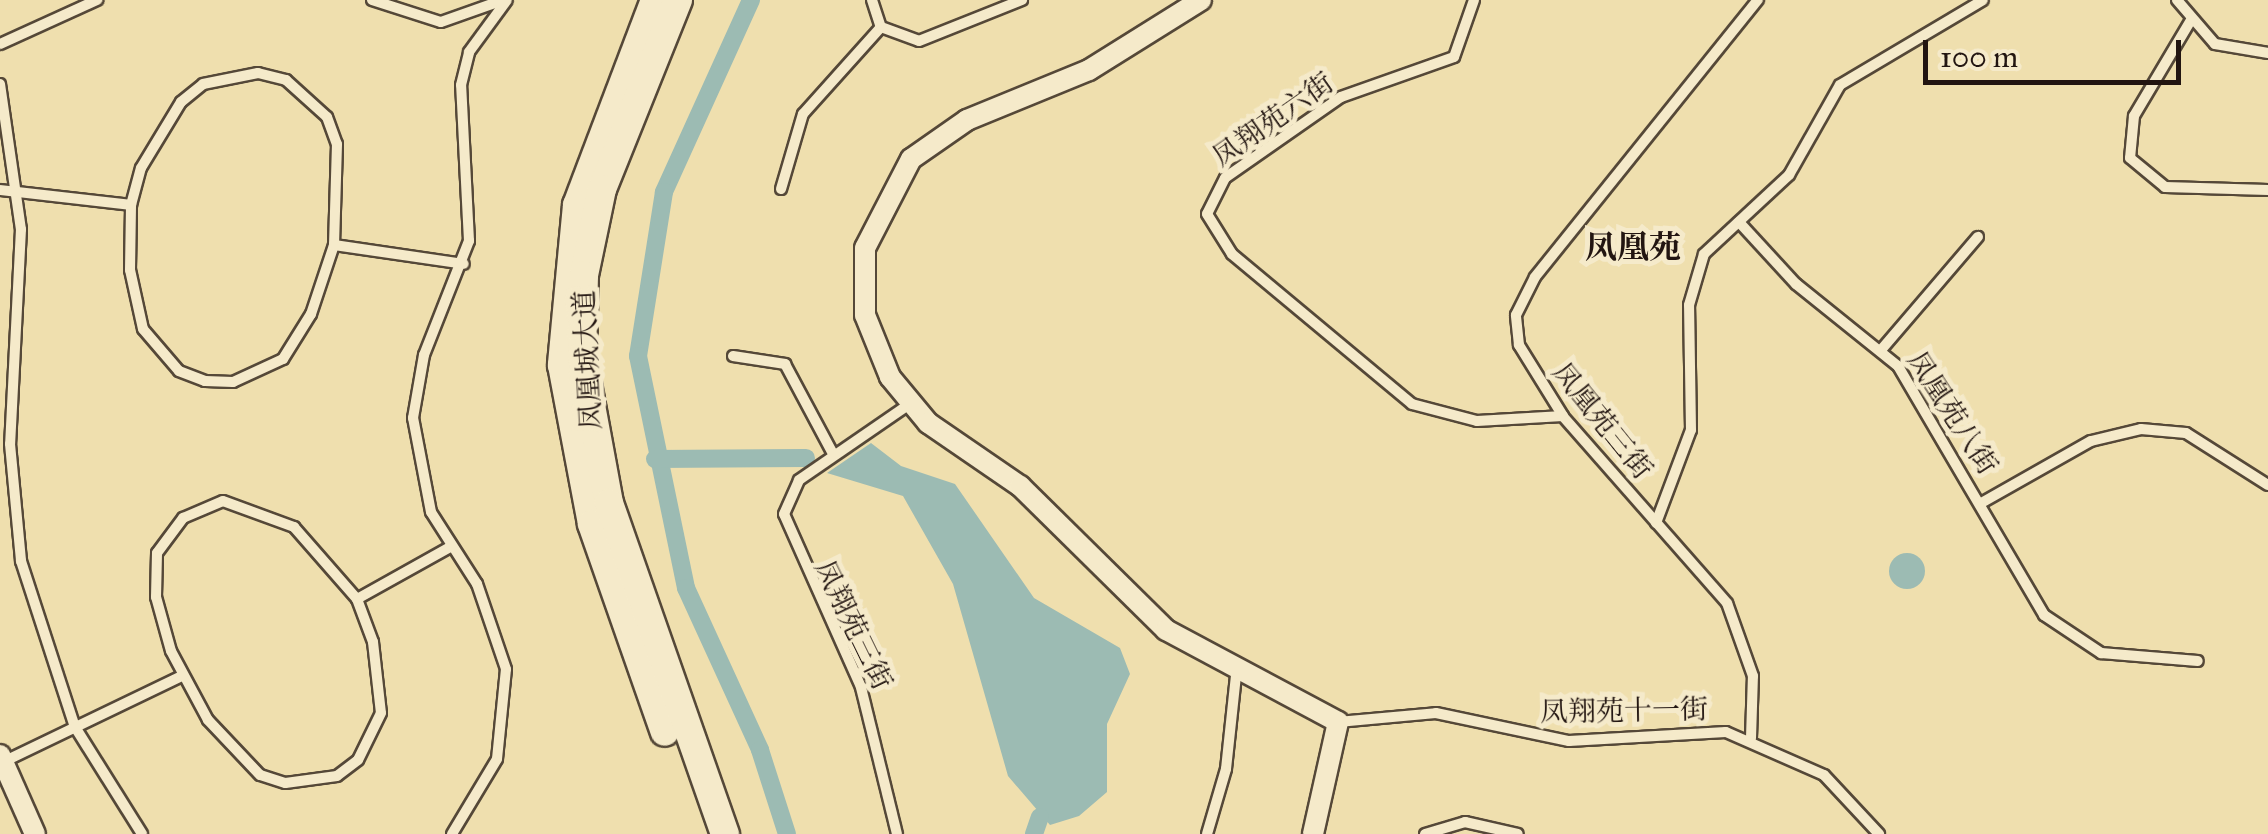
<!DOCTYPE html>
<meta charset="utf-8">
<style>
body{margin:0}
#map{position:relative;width:2268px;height:834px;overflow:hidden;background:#efdfae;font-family:"IM FELL Great Primer","Noto Serif SC",serif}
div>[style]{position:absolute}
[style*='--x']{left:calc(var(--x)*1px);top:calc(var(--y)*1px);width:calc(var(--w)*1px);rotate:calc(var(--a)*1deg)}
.water>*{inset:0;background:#9cbbb3}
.round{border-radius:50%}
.canal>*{height:18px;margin:-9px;padding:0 9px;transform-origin:9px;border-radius:9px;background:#9cbbb3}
.roads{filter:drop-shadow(2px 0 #554838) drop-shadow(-2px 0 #554838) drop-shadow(0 2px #554838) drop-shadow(0 -2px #554838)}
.lane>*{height:10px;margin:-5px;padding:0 5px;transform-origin:5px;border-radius:5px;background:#f5eaca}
.street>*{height:20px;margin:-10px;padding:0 10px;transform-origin:10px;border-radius:10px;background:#f5eaca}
.secondary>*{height:28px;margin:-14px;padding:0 14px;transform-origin:14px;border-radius:14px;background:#f5eaca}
span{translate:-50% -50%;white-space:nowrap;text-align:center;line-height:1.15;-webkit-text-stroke:10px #f5eaca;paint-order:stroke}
.street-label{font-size:28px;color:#221511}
.quarter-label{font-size:32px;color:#221511;font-weight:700}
.scale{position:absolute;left:1923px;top:40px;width:258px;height:45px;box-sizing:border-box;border:5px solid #221511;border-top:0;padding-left:12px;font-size:30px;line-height:35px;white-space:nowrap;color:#221511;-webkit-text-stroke:8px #f5eaca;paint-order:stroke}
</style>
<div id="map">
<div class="water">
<i style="clip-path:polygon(871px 443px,901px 466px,955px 484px,1034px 598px,1120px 648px,1130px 674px,1107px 724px,1107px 792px,1079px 816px,1050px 825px,1008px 776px,953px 584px,903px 496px,827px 473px)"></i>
<i class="round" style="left:1889px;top:553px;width:36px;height:36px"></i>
</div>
<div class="canal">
<i style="--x:751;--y:0;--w:211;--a:114.4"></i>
<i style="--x:664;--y:192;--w:166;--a:99"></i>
<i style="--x:638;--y:356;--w:237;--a:78.3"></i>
<i style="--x:686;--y:588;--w:178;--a:65.4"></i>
<i style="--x:760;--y:750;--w:88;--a:72.2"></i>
<i style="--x:655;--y:459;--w:151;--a:-0.4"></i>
<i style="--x:1034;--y:834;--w:18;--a:-71"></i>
</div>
<div class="roads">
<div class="lane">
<i style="--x:372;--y:0;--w:72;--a:17.7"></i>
<i style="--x:441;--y:22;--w:66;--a:-19.5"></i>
<i style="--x:872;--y:0;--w:28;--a:72"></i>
<i style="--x:881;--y:27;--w:40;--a:20.2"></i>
<i style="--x:919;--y:41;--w:111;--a:-21.7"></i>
<i style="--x:1474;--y:0;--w:60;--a:109.3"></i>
<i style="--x:1454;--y:57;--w:120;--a:160.5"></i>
<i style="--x:1341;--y:97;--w:141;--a:145.1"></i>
<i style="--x:1225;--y:178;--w:40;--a:116.6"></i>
<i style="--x:1207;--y:214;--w:47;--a:58"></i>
<i style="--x:1232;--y:254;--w:234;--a:39.8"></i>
<i style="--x:1412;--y:404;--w:67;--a:14.7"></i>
<i style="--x:1477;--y:421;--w:86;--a:-3.3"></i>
<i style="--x:2177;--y:0;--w:58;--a:49.2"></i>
<i style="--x:2215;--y:44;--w:54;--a:9.6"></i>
<i style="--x:2191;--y:20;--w:112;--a:120.7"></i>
<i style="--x:2134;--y:116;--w:42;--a:95.4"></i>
<i style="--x:2130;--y:158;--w:45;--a:39.6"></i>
<i style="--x:2165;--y:187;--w:103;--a:1.7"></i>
<i style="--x:0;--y:44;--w:107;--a:-24.4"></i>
<i style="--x:258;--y:73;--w:29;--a:14"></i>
<i style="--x:286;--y:80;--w:55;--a:42.1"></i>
<i style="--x:327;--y:117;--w:29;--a:70"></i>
<i style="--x:337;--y:144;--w:101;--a:91.7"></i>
<i style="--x:334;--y:245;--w:73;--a:108.4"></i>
<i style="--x:311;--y:314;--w:53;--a:121.9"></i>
<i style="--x:283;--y:359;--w:55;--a:155.3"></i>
<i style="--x:233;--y:382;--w:28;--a:-178"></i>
<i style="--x:205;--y:381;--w:28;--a:-159"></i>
<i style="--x:179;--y:371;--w:55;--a:-130.6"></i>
<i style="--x:143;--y:329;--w:60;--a:-102.4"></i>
<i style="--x:130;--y:270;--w:65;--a:-89.1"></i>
<i style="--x:131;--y:205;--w:38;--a:-75"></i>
<i style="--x:141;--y:168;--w:77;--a:-58.8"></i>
<i style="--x:181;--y:102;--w:28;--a:-39"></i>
<i style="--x:203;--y:84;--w:56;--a:-11.3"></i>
<i style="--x:0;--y:84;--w:147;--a:81.8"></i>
<i style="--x:21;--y:229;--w:215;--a:92.9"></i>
<i style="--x:10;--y:444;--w:118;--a:84.6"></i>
<i style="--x:21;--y:561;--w:175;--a:72"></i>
<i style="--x:75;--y:727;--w:126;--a:57.9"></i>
<i style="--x:781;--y:189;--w:78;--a:-73.7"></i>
<i style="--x:803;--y:114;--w:117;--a:-48.1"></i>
<i style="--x:0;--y:190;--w:132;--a:6.5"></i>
<i style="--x:1739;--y:222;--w:84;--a:47.4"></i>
<i style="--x:1796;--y:284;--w:131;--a:38.8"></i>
<i style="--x:1898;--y:366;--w:289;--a:59.6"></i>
<i style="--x:2044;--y:615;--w:69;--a:33.7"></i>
<i style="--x:2101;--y:653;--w:97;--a:4.7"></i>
<i style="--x:334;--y:245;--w:131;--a:8.3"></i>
<i style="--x:1881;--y:350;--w:149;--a:-49.4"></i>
<i style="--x:733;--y:356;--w:53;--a:8.7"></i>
<i style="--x:785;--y:364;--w:102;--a:61.9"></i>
<i style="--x:223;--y:501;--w:76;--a:20.1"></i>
<i style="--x:294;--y:527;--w:96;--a:48.8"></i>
<i style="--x:357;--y:599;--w:46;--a:69.6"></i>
<i style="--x:373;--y:642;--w:71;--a:83.6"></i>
<i style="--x:381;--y:713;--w:52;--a:116.1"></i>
<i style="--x:358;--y:760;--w:26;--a:143"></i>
<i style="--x:337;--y:776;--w:52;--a:172.3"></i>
<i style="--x:285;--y:783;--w:26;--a:-162"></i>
<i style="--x:260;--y:775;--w:76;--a:-133.4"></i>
<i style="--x:208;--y:720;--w:78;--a:-118.2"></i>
<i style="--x:171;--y:651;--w:56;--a:-105.5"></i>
<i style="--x:156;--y:597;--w:44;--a:-88.7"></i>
<i style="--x:157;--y:553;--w:44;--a:-53.4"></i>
<i style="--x:183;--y:518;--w:43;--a:-23"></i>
<i style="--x:1983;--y:502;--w:124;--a:-29.5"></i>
<i style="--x:2091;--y:441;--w:51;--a:-13.5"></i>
<i style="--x:2141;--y:429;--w:45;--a:5.1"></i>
<i style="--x:2186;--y:433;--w:97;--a:32.4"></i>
<i style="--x:1656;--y:523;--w:99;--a:-69.4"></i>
<i style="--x:1691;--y:430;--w:125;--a:-90.9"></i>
<i style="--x:1689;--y:305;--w:53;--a:-73.6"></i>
<i style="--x:1704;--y:254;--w:116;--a:-42.9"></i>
<i style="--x:1789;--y:175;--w:103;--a:-60.5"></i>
<i style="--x:1840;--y:85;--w:166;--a:-30.7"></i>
<i style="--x:357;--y:599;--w:107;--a:-29.2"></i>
<i style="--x:1338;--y:722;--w:98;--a:-5.2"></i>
<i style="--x:1436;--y:713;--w:136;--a:11.9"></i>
<i style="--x:1569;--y:741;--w:157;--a:-3.3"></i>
<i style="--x:1726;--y:732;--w:107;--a:23.7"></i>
<i style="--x:1824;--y:775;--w:81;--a:47"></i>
<i style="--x:1751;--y:738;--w:62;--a:-88.2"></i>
<i style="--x:1753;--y:676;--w:77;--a:-109.6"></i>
<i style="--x:1727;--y:603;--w:249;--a:-131.3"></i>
<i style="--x:1563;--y:416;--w:84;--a:-121.8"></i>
<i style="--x:1519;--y:345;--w:30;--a:-96"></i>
<i style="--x:1516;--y:315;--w:42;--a:-63.4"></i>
<i style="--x:1535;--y:277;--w:356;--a:-51.2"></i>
<i style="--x:3;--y:762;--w:199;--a:-25.7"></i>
<i style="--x:452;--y:834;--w:87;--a:-59"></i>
<i style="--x:497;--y:759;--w:90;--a:-84.3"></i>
<i style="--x:506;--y:669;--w:90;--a:-108.8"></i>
<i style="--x:477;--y:584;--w:85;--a:-122.6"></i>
<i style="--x:431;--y:512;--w:96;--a:-100.8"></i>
<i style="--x:413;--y:418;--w:64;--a:-80.1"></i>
<i style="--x:424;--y:355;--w:123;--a:-68.5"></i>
<i style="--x:469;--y:241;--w:156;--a:-92.9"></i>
<i style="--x:461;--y:85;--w:34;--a:-76"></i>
<i style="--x:469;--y:52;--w:64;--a:-53.8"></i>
<i style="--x:897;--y:834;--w:151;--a:-103.8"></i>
<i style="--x:861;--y:687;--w:189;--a:-114"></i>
<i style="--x:784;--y:514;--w:37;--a:-66"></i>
<i style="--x:799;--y:480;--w:136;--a:-34.5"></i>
<i style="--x:1207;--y:834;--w:68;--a:-73.7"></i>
<i style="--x:1226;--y:769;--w:95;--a:-83.9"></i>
<i style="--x:1425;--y:834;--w:42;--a:-16.7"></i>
<i style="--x:1465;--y:822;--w:54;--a:12.8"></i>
</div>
<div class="street">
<i style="--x:1201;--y:0;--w:132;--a:148"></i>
<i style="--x:1089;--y:70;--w:132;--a:157.7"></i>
<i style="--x:967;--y:120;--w:68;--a:145.1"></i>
<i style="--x:911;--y:159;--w:100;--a:117.3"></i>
<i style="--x:865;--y:248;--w:67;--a:90"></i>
<i style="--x:865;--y:315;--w:67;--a:68"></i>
<i style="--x:890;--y:377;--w:60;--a:50.4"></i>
<i style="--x:928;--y:423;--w:112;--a:34.4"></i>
<i style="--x:1020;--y:486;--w:205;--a:44.6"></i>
<i style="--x:1166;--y:630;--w:195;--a:28.1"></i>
<i style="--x:1338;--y:722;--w:115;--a:102.6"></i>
<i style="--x:0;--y:755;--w:86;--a:66.1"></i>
</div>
<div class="secondary">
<i style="--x:655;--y:0;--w:219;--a:110.8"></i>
<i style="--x:577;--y:205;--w:161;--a:95.4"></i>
<i style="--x:562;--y:365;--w:162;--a:79.3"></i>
<i style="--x:592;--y:524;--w:220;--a:70.7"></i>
<i style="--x:678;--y:0;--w:204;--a:111.9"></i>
<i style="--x:602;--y:189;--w:88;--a:101.8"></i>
<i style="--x:584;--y:275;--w:81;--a:91.4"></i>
<i style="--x:582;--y:356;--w:149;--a:79.6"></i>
<i style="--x:609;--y:503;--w:351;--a:70.7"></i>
</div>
</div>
<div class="street-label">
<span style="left:1273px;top:120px;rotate:-35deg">凤翔苑六街</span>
<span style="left:588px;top:360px;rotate:-93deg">凤凰城大道</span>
<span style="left:1952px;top:413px;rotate:57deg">凤凰苑八街</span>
<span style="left:1602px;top:421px;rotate:51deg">凤凰苑三街</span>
<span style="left:853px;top:625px;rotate:64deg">凤翔苑三街</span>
<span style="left:1624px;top:711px;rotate:-1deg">凤翔苑十一街</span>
</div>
<div class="quarter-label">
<span style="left:1633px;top:248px">凤凰苑</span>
</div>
<div class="scale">100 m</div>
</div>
